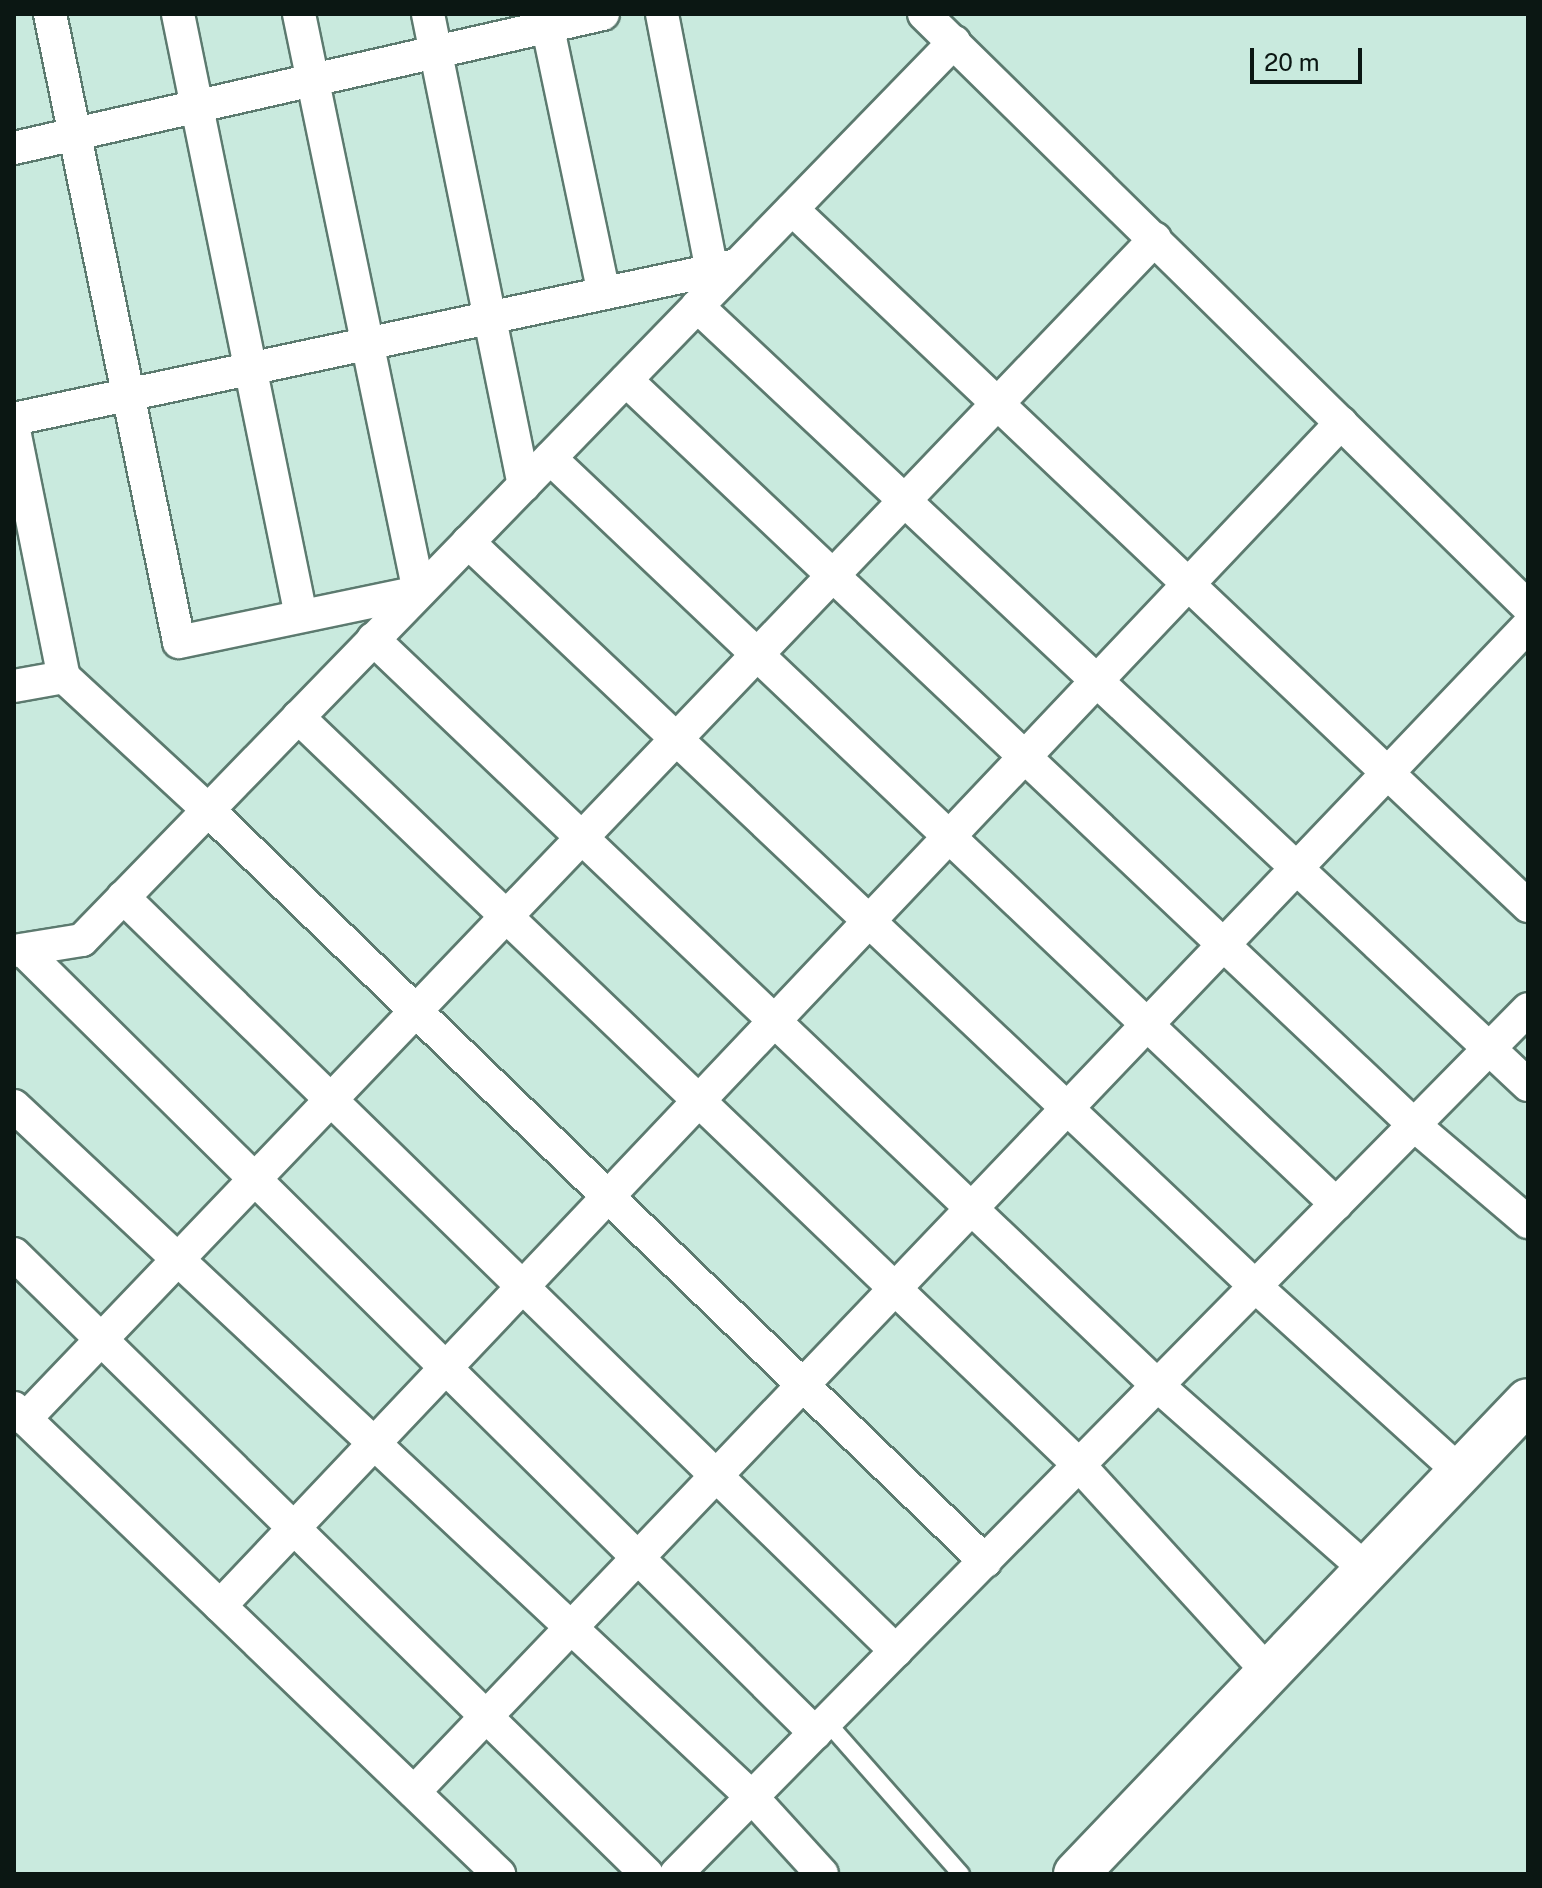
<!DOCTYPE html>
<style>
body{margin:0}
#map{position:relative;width:1542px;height:1888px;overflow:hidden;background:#c9eade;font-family:"Public Sans",sans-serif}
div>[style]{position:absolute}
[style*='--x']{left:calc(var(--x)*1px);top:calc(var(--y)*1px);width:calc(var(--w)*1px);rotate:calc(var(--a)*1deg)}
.roads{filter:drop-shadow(2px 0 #5c7a6f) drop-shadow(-2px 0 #5c7a6f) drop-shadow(0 2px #5c7a6f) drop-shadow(0 -2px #5c7a6f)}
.lane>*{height:16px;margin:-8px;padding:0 8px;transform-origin:8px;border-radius:8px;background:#fff}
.street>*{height:32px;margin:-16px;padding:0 16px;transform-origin:16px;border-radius:16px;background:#fff}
.secondary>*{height:44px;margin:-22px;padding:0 22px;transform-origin:22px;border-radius:22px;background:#fff}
span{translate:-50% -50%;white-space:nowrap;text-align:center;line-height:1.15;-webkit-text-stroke:8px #c9eade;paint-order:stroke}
.frame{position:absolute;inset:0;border:16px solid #0b1713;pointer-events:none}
.scale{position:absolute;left:1250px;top:48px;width:112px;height:36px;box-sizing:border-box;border:4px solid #0b1713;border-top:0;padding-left:10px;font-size:24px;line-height:28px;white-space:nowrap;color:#0b1713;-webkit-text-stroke:6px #c9eade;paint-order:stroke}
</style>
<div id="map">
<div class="roads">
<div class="lane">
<i style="--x:826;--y:1721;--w:204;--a:48.6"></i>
</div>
<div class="street">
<i style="--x:50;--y:14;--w:641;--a:78.39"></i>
<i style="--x:179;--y:642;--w:245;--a:-11.8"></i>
<i style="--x:419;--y:592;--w:590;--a:-101.73"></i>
<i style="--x:178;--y:14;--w:614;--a:78.45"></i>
<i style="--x:428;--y:14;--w:481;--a:78.5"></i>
<i style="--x:545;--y:14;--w:285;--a:78.1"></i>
<i style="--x:662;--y:14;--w:262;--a:79"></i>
<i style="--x:924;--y:14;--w:846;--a:44.47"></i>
<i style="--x:14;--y:148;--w:604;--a:-12.82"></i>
<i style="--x:792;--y:209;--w:1014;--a:43.44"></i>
<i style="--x:697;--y:306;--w:1139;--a:43.15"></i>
<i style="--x:626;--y:380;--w:1084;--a:43.39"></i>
<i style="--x:1414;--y:1125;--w:150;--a:40.4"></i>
<i style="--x:14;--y:419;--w:739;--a:-12.02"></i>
<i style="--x:14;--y:430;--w:252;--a:78.6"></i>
<i style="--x:64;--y:677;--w:196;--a:42.7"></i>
<i style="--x:208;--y:810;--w:1081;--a:44.03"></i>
<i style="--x:550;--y:458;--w:1084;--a:43.5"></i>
<i style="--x:468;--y:542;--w:1083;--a:43.39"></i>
<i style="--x:1255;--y:1286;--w:277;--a:42.2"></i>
<i style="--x:373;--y:639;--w:1082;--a:43.58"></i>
<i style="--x:1157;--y:1385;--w:280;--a:41.4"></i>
<i style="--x:14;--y:686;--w:51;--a:-10.2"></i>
<i style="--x:298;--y:717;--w:1081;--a:43.76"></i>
<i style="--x:1079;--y:1465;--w:282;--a:47.6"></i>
<i style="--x:123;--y:897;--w:1080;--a:44.29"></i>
<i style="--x:23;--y:950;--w:1114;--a:44.67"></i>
<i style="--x:14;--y:951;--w:69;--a:-9.2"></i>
<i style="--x:82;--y:940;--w:1252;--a:-45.84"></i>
<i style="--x:14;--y:1106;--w:1011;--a:43.12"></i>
<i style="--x:752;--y:1797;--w:104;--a:47.7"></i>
<i style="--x:14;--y:1254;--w:886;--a:44.41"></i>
<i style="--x:14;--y:1408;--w:673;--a:43.86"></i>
<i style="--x:25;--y:1419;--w:1634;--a:-46.24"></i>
<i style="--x:220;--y:1606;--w:1630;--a:-46.54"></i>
<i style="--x:414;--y:1792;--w:1613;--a:-46.31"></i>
<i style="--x:676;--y:1874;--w:1214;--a:-45.43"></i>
</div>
<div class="secondary">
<i style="--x:1076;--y:1874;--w:654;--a:-46.3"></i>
</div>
</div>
<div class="frame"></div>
<div class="scale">20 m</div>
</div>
